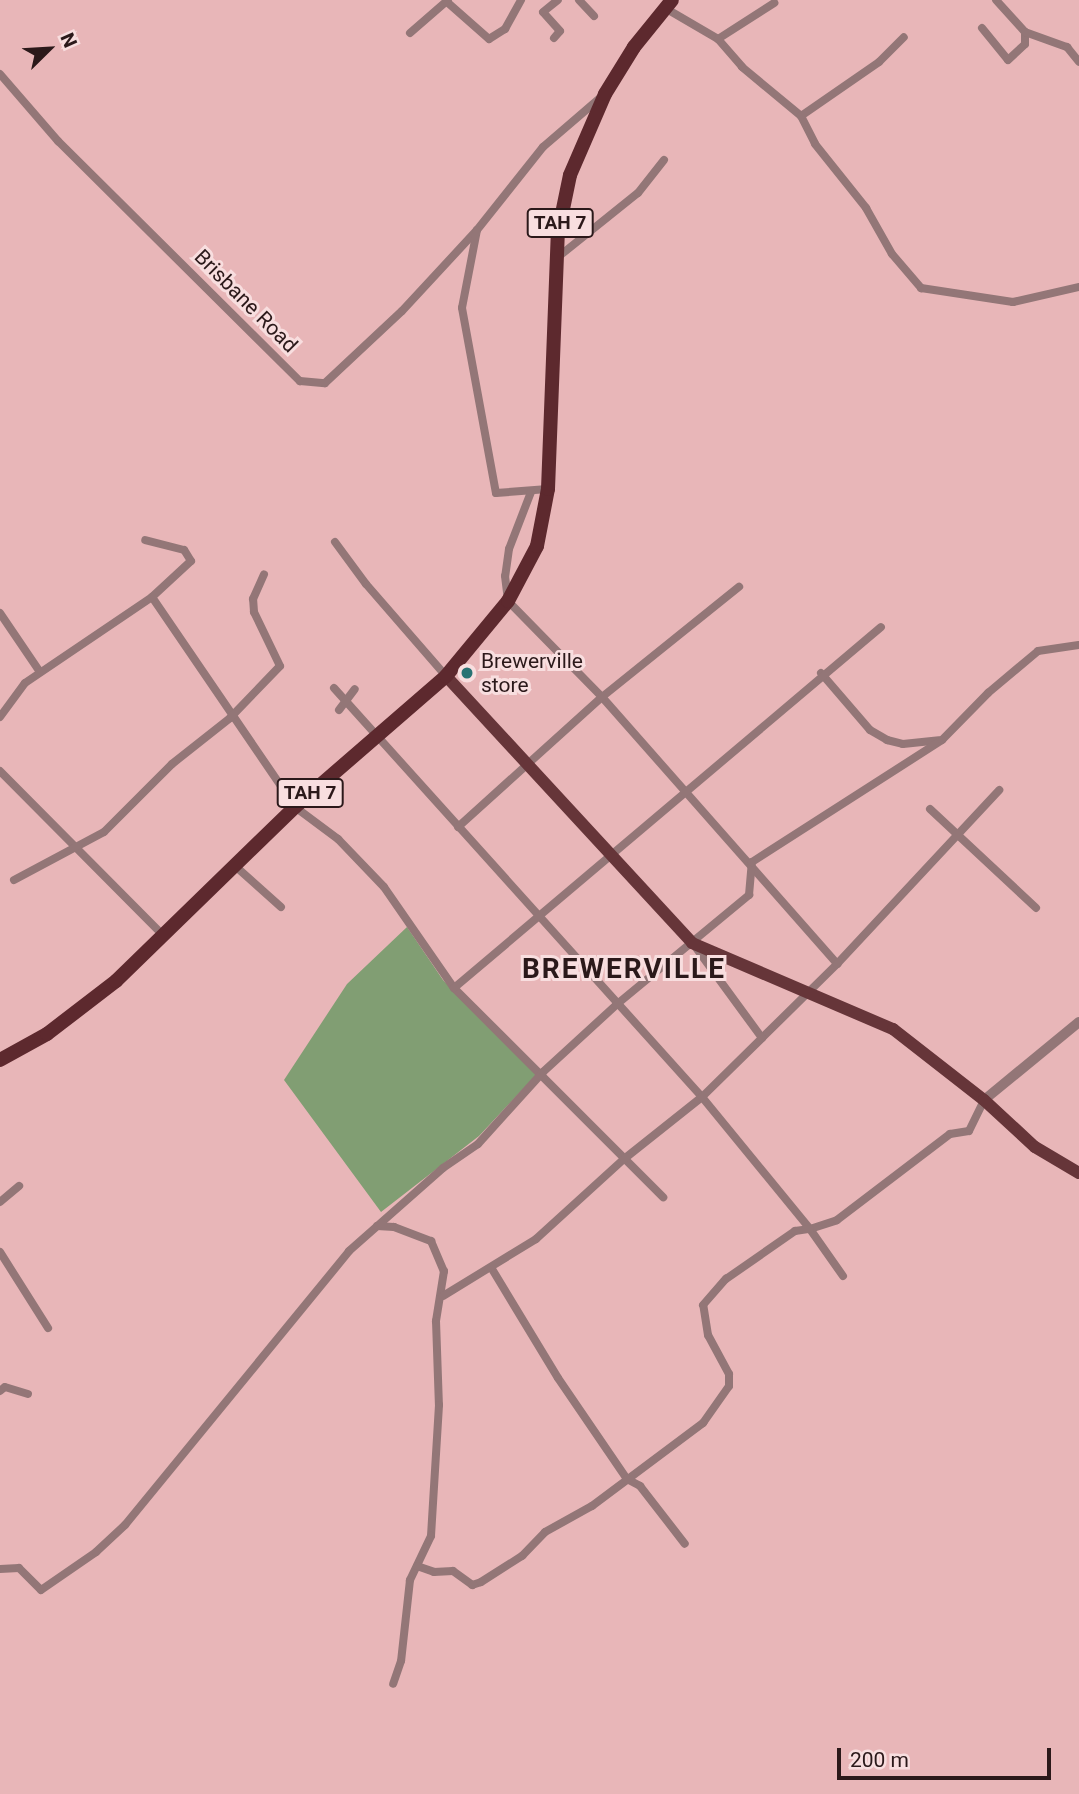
<!DOCTYPE html>
<style>
body{margin:0}
#map{position:relative;width:1079px;height:1794px;overflow:hidden;background:#e8b6b8;font-family:Roboto,sans-serif}
div>[style]{position:absolute}
[style*='--x']{left:calc(var(--x)*1px);top:calc(var(--y)*1px);width:calc(var(--w)*1px);rotate:calc(var(--a)*1deg)}
.green>*{inset:0;background:#819e73}
.minor>*{height:8px;margin:-4px;padding:0 4px;transform-origin:4px;border-radius:4px;background:#937677}
.tertiary>*{height:10px;margin:-5px;padding:0 5px;transform-origin:5px;border-radius:5px;background:#937677}
.primary>*{height:12px;margin:-6px;padding:0 6px;transform-origin:6px;border-radius:6px;background:#663539}
.trunk>*{height:14px;margin:-7px;padding:0 7px;transform-origin:7px;border-radius:7px;background:#5d292e}
.dots>*{width:19px;height:19px;translate:-50% -50%;box-sizing:border-box;border:4px solid #f8dedf;border-radius:50%}
span{translate:-50% -50%;white-space:nowrap;text-align:center;line-height:1.15;-webkit-text-stroke:6px #f8dedf;paint-order:stroke}
.shield-label span{padding:2px 5px;background:#f8dedf;border:2px solid;border-radius:5px;-webkit-text-stroke-width:0}
.shield-label{font-size:19px;color:#2b191a;font-weight:700}
.street-label{font-size:21px;color:#2b191a}
.poi-label{font-size:21px;color:#2b191a}
.left{translate:0 -50%;text-align:left}
.district-label{font-size:28px;color:#2b191a;font-weight:700;letter-spacing:2px}
.north{position:absolute;left:14px;top:14px;width:70px;height:70px;-webkit-text-stroke:5px #f8dedf;paint-order:stroke;rotate:66deg;font-size:19px;font-weight:700;line-height:28px;text-align:center;color:#2b191a}
.north::after{content:'';display:block;margin:auto;width:24px;height:32px;background:#2b191a;clip-path:polygon(50% 0,100% 100%,50% 72%,0 100%)}
.scale{position:absolute;left:837px;top:1748px;width:214px;height:32px;box-sizing:border-box;border:4px solid #2b191a;border-top:0;padding-left:9px;font-size:21px;line-height:24px;white-space:nowrap;color:#2b191a;-webkit-text-stroke:5px #f8dedf;paint-order:stroke}
</style>
<div id="map">
<div class="green">
<i style="clip-path:polygon(407px 927px,443px 980px,537px 1074px,479px 1136px,381px 1212px,284px 1080px,347px 984px)"></i>
</div>
<div class="minor">
<i style="--x:579;--y:0;--w:22;--a:47"></i>
<i style="--x:447;--y:2;--w:56;--a:41.4"></i>
<i style="--x:489;--y:39;--w:19;--a:-32"></i>
<i style="--x:505;--y:29;--w:33;--a:-61"></i>
<i style="--x:665;--y:8;--w:61;--a:30.3"></i>
<i style="--x:718;--y:39;--w:67;--a:-32.7"></i>
<i style="--x:982;--y:28;--w:41;--a:50.9"></i>
<i style="--x:1008;--y:60;--w:23;--a:-43"></i>
<i style="--x:1025;--y:44;--w:12;--a:-90"></i>
<i style="--x:1025;--y:32;--w:43;--a:-132.2"></i>
<i style="--x:1025;--y:32;--w:45;--a:19.7"></i>
<i style="--x:1067;--y:47;--w:19;--a:51"></i>
<i style="--x:410;--y:33;--w:50;--a:-41"></i>
<i style="--x:554;--y:38;--w:9;--a:-49"></i>
<i style="--x:560;--y:31;--w:25;--a:-132"></i>
<i style="--x:543;--y:12;--w:19;--a:-39"></i>
<i style="--x:718;--y:39;--w:37;--a:49"></i>
<i style="--x:742;--y:67;--w:77;--a:39.7"></i>
<i style="--x:801;--y:116;--w:31;--a:63"></i>
<i style="--x:815;--y:144;--w:82;--a:51.4"></i>
<i style="--x:866;--y:208;--w:53;--a:60.5"></i>
<i style="--x:892;--y:254;--w:45;--a:49.5"></i>
<i style="--x:921;--y:288;--w:93;--a:8.7"></i>
<i style="--x:1013;--y:302;--w:68;--a:-12.8"></i>
<i style="--x:0;--y:74;--w:89;--a:49.1"></i>
<i style="--x:58;--y:141;--w:341;--a:44.8"></i>
<i style="--x:300;--y:381;--w:25;--a:5"></i>
<i style="--x:325;--y:383;--w:105;--a:-43.1"></i>
<i style="--x:402;--y:311;--w:110;--a:-47.2"></i>
<i style="--x:477;--y:230;--w:106;--a:-51.5"></i>
<i style="--x:543;--y:147;--w:75;--a:-40.7"></i>
<i style="--x:801;--y:116;--w:95;--a:-34.7"></i>
<i style="--x:879;--y:62;--w:35;--a:-45"></i>
<i style="--x:477;--y:230;--w:79;--a:100.9"></i>
<i style="--x:462;--y:308;--w:188;--a:79.6"></i>
<i style="--x:496;--y:493;--w:52;--a:-4.4"></i>
<i style="--x:558;--y:257;--w:102;--a:-38.7"></i>
<i style="--x:638;--y:193;--w:42;--a:-51.8"></i>
<i style="--x:531;--y:492;--w:61;--a:111.1"></i>
<i style="--x:509;--y:549;--w:27;--a:98"></i>
<i style="--x:505;--y:576;--w:25;--a:83"></i>
<i style="--x:508;--y:601;--w:134;--a:45.6"></i>
<i style="--x:602;--y:697;--w:356;--a:48.6"></i>
<i style="--x:837;--y:964;--w:105;--a:135.4"></i>
<i style="--x:335;--y:542;--w:52;--a:53.6"></i>
<i style="--x:366;--y:584;--w:122;--a:49"></i>
<i style="--x:152;--y:597;--w:254;--a:55.7"></i>
<i style="--x:295;--y:807;--w:54;--a:36.7"></i>
<i style="--x:338;--y:839;--w:66;--a:46.2"></i>
<i style="--x:384;--y:887;--w:123;--a:55.3"></i>
<i style="--x:454;--y:988;--w:296;--a:45"></i>
<i style="--x:0;--y:613;--w:71;--a:55.9"></i>
<i style="--x:821;--y:673;--w:75;--a:49.3"></i>
<i style="--x:870;--y:730;--w:20;--a:30"></i>
<i style="--x:887;--y:740;--w:16;--a:14"></i>
<i style="--x:903;--y:744;--w:36;--a:-6"></i>
<i style="--x:334;--y:688;--w:550;--a:48.02"></i>
<i style="--x:702;--y:1097;--w:171;--a:50.7"></i>
<i style="--x:339;--y:710;--w:26;--a:-53"></i>
<i style="--x:0;--y:717;--w:42;--a:-53.7"></i>
<i style="--x:25;--y:683;--w:153;--a:-34.1"></i>
<i style="--x:152;--y:597;--w:53;--a:-42.7"></i>
<i style="--x:191;--y:561;--w:13;--a:-122"></i>
<i style="--x:184;--y:550;--w:40;--a:-165.6"></i>
<i style="--x:0;--y:771;--w:230;--a:45.2"></i>
<i style="--x:930;--y:809;--w:145;--a:43"></i>
<i style="--x:458;--y:827;--w:194;--a:-42.1"></i>
<i style="--x:602;--y:697;--w:176;--a:-38.8"></i>
<i style="--x:234;--y:865;--w:63;--a:41.8"></i>
<i style="--x:14;--y:880;--w:102;--a:-28.1"></i>
<i style="--x:104;--y:832;--w:96;--a:-45"></i>
<i style="--x:172;--y:764;--w:74;--a:-38.4"></i>
<i style="--x:230;--y:718;--w:72;--a:-46.1"></i>
<i style="--x:280;--y:666;--w:60;--a:-115.7"></i>
<i style="--x:254;--y:612;--w:13;--a:-94"></i>
<i style="--x:253;--y:599;--w:27;--a:-66"></i>
<i style="--x:837;--y:964;--w:238;--a:-47"></i>
<i style="--x:454;--y:988;--w:559;--a:-40.21"></i>
<i style="--x:0;--y:1202;--w:25;--a:-40"></i>
<i style="--x:377;--y:1226;--w:17;--a:3"></i>
<i style="--x:394;--y:1227;--w:40;--a:21"></i>
<i style="--x:431;--y:1241;--w:33;--a:67"></i>
<i style="--x:444;--y:1271;--w:51;--a:99.1"></i>
<i style="--x:436;--y:1321;--w:84;--a:88"></i>
<i style="--x:439;--y:1405;--w:131;--a:93.5"></i>
<i style="--x:431;--y:1536;--w:49;--a:115.5"></i>
<i style="--x:410;--y:1580;--w:81;--a:96.3"></i>
<i style="--x:401;--y:1661;--w:24;--a:109"></i>
<i style="--x:0;--y:1252;--w:90;--a:57.7"></i>
<i style="--x:492;--y:1269;--w:127;--a:58.8"></i>
<i style="--x:558;--y:1378;--w:122;--a:55.7"></i>
<i style="--x:627;--y:1479;--w:15;--a:28"></i>
<i style="--x:640;--y:1486;--w:73;--a:52.2"></i>
<i style="--x:843;--y:1276;--w:57;--a:-125.1"></i>
<i style="--x:810;--y:1229;--w:28;--a:-18"></i>
<i style="--x:837;--y:1220;--w:142;--a:-37.3"></i>
<i style="--x:950;--y:1134;--w:19;--a:-9"></i>
<i style="--x:969;--y:1131;--w:34;--a:-64"></i>
<i style="--x:443;--y:1296;--w:109;--a:-31.5"></i>
<i style="--x:536;--y:1239;--w:119;--a:-42.3"></i>
<i style="--x:624;--y:1159;--w:100;--a:-38.5"></i>
<i style="--x:702;--y:1097;--w:84;--a:-44.5"></i>
<i style="--x:762;--y:1038;--w:115;--a:-126.2"></i>
<i style="--x:0;--y:1391;--w:6;--a:-39"></i>
<i style="--x:5;--y:1387;--w:24;--a:17"></i>
<i style="--x:417;--y:1566;--w:18;--a:19"></i>
<i style="--x:434;--y:1572;--w:19;--a:-3"></i>
<i style="--x:453;--y:1571;--w:24;--a:36"></i>
<i style="--x:472;--y:1585;--w:9;--a:-18"></i>
<i style="--x:481;--y:1582;--w:49;--a:-32.4"></i>
<i style="--x:522;--y:1556;--w:33;--a:-46"></i>
<i style="--x:545;--y:1532;--w:54;--a:-29"></i>
<i style="--x:592;--y:1506;--w:139;--a:-36.8"></i>
<i style="--x:703;--y:1423;--w:45;--a:-54.9"></i>
<i style="--x:729;--y:1386;--w:12;--a:-90"></i>
<i style="--x:729;--y:1374;--w:44;--a:-118.3"></i>
<i style="--x:708;--y:1335;--w:30;--a:-99"></i>
<i style="--x:703;--y:1305;--w:35;--a:-49"></i>
<i style="--x:726;--y:1279;--w:84;--a:-34.8"></i>
<i style="--x:795;--y:1231;--w:15;--a:-8"></i>
<i style="--x:0;--y:1569;--w:19;--a:-3"></i>
<i style="--x:19;--y:1568;--w:31;--a:45"></i>
<i style="--x:41;--y:1590;--w:67;--a:-34.6"></i>
<i style="--x:96;--y:1552;--w:40;--a:-43"></i>
<i style="--x:125;--y:1525;--w:354;--a:-50.7"></i>
<i style="--x:349;--y:1251;--w:125;--a:-41.4"></i>
<i style="--x:443;--y:1168;--w:42;--a:-34.4"></i>
<i style="--x:478;--y:1144;--w:97;--a:-47.9"></i>
<i style="--x:543;--y:1072;--w:99;--a:-42.5"></i>
<i style="--x:616;--y:1005;--w:173;--a:-39.6"></i>
<i style="--x:749;--y:895;--w:33;--a:-85"></i>
<i style="--x:752;--y:862;--w:226;--a:-32.7"></i>
<i style="--x:942;--y:740;--w:66;--a:-45.6"></i>
<i style="--x:988;--y:693;--w:65;--a:-40"></i>
<i style="--x:1038;--y:651;--w:41;--a:-8.3"></i>
</div>
<div class="tertiary">
<i style="--x:984;--y:1100;--w:123;--a:-39.4"></i>
</div>
<div class="primary">
<i style="--x:446;--y:676;--w:363;--a:47.3"></i>
<i style="--x:692;--y:943;--w:219;--a:23.2"></i>
<i style="--x:893;--y:1029;--w:115;--a:38"></i>
<i style="--x:984;--y:1100;--w:69;--a:42.7"></i>
<i style="--x:1035;--y:1147;--w:51;--a:30.6"></i>
</div>
<div class="trunk">
<i style="--x:0;--y:1060;--w:54;--a:-29"></i>
<i style="--x:47;--y:1034;--w:87;--a:-37.5"></i>
<i style="--x:116;--y:981;--w:250;--a:-44.2"></i>
<i style="--x:295;--y:807;--w:200;--a:-40.9"></i>
<i style="--x:446;--y:676;--w:97;--a:-50.4"></i>
<i style="--x:508;--y:601;--w:62;--a:-62.2"></i>
<i style="--x:537;--y:546;--w:58;--a:-79.1"></i>
<i style="--x:548;--y:489;--w:256;--a:-87.8"></i>
<i style="--x:558;--y:233;--w:59;--a:-78.3"></i>
<i style="--x:570;--y:175;--w:88;--a:-66.6"></i>
<i style="--x:605;--y:94;--w:55;--a:-58.3"></i>
<i style="--x:634;--y:47;--w:60;--a:-51"></i>
</div>
<div class="dots">
<i style="left:467px;top:673px;background:#287273"></i>
</div>
<div class="shield-label">
<span style="left:560px;top:223px">TAH 7</span>
<span style="left:310px;top:793px">TAH 7</span>
</div>
<div class="street-label">
<span style="left:246px;top:301px;rotate:45deg">Brisbane Road</span>
</div>
<div class="poi-label">
<span class="left" style="left:481px;top:673px">Brewerville<br>store</span>
</div>
<div class="district-label">
<span style="left:624px;top:969px">BREWERVILLE</span>
</div>
<div class="north">N</div>
<div class="scale">200 m</div>
</div>
